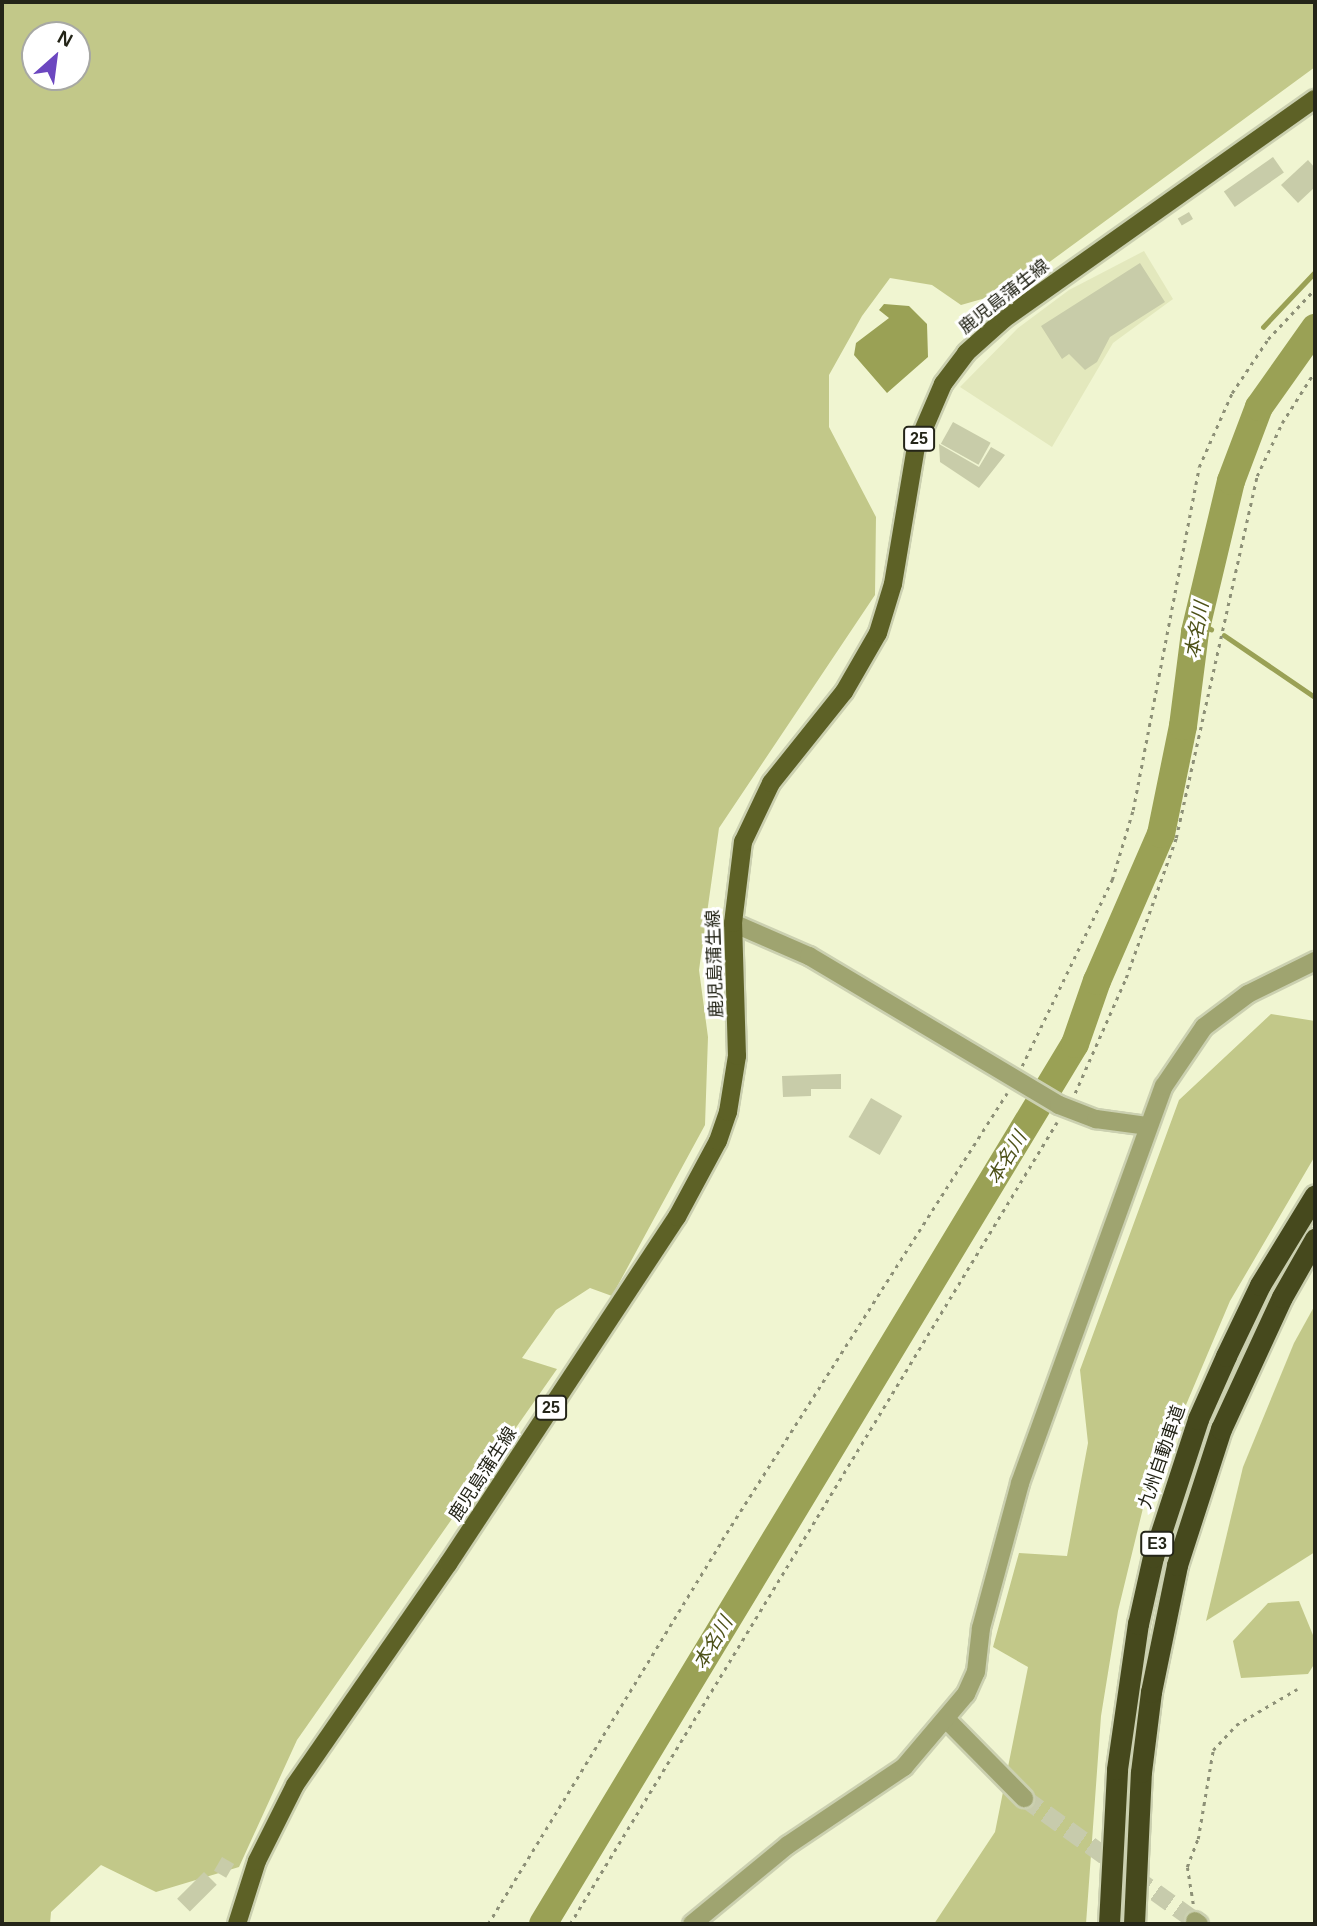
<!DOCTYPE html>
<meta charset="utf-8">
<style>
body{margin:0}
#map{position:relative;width:1317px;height:1926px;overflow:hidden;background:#f0f5d1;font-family:Arial,"Noto Sans JP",sans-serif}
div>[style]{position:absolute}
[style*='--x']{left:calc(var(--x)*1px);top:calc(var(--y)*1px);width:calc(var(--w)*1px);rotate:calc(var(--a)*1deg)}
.built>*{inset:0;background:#e3e8bd}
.green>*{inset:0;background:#c2c889}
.water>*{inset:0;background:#9aa155}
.stream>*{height:4.5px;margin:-2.25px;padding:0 2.25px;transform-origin:2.25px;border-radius:2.25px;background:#9aa155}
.river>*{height:28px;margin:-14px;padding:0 14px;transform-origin:14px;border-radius:14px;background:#9aa155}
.building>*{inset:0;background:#c8cca9;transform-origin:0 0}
.minor-tunnel>*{height:18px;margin-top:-9px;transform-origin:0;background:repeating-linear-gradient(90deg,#c7cbac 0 18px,transparent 0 27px)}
.path>*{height:2.5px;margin-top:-1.25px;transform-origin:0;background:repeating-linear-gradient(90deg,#8d9077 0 3.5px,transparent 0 8.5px)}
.roads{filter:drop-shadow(2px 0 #cbd0b0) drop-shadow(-2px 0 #cbd0b0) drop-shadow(0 2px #cbd0b0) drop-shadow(0 -2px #cbd0b0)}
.minor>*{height:18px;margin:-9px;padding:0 9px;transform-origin:9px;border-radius:9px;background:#9fa470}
.major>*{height:18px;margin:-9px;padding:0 9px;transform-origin:9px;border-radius:9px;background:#5d6126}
.highway>*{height:21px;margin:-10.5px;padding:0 10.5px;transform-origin:10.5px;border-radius:10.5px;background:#46491d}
span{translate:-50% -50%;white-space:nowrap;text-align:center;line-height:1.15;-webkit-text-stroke:6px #fff;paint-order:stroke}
.shield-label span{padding:2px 5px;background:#fff;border:2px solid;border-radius:5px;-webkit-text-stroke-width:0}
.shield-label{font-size:16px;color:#242518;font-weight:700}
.street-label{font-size:18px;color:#242518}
.water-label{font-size:19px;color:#4d5118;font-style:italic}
.frame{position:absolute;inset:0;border:4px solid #242518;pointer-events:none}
.north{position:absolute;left:21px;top:21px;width:70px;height:70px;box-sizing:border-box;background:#fff;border:2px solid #a7a8a3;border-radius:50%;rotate:28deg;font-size:19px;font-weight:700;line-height:28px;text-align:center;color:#242518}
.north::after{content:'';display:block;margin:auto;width:24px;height:32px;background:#6c47c0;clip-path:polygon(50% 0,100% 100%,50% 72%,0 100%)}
</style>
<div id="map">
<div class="built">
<i style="clip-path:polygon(1144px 251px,1173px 299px,1113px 343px,1052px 447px,960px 387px,1018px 328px,1069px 290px)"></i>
</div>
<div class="green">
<i style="clip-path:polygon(evenodd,2px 2px,1315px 2px,1315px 67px,1010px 291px,961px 305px,932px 285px,890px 278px,862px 316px,829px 375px,829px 427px,876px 517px,875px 595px,719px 828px,699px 970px,708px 1037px,705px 1125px,612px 1296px,590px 1288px,556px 1310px,522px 1358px,557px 1369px,297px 1740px,239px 1867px,156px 1892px,101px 1865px,51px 1912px,50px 1924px,2px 1924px,2px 2px,35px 35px,77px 35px,77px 77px,35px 77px,35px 35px)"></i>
<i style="clip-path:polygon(1271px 1014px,1315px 1021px,1315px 1156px,1230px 1301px,1144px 1504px,1118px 1611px,1101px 1716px,1086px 1924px,934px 1924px,995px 1832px,1028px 1667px,993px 1647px,1019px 1553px,1067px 1556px,1088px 1443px,1080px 1370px,1179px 1100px)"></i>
<i style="clip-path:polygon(1315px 1305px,1315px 1552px,1206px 1621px,1243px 1467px,1294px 1343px)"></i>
<i style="clip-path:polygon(1299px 1601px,1315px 1640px,1315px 1663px,1308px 1674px,1241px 1678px,1233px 1641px,1268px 1603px)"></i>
</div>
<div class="water">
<i style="clip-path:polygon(884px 304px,909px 306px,927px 324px,928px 357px,887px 393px,854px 355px,856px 343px,889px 318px,879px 310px)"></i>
</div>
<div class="stream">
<i style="--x:1263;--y:327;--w:76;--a:-46.6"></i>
<i style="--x:1197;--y:622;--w:16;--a:27"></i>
<i style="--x:1224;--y:635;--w:110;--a:34.3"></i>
</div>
<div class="river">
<i style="--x:543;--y:1924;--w:1028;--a:-58.85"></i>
<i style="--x:1075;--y:1044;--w:67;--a:-70.8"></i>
<i style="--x:1097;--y:981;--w:160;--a:-66.5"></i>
<i style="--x:1161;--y:834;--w:110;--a:-78.5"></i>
<i style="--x:1183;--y:726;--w:95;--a:-82.7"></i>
<i style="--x:1195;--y:632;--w:155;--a:-76.6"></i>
<i style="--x:1231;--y:481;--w:79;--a:-69.3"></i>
<i style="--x:1259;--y:407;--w:97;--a:-54.7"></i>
</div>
<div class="building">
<i style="left:1273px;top:157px;width:19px;height:60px;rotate:55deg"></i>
<i style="clip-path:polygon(1308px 160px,1315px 168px,1315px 187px,1298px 203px,1281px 185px)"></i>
<i style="left:1189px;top:212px;width:8px;height:13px;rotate:60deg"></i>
<i style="clip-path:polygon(1140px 263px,1165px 302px,1110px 337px,1097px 362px,1085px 370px,1069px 354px,1062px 359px,1041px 326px)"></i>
<i style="left:953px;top:422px;width:43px;height:25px;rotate:29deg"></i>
<i style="clip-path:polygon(939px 444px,979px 467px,991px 447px,1005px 455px,979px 488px,940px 462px)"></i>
<i style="clip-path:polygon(841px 1074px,841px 1089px,811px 1089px,811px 1096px,783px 1097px,782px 1076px)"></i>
<i style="left:871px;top:1098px;width:36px;height:45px;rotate:30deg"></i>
<i style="left:222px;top:1857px;width:14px;height:16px;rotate:30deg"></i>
<i style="left:204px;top:1872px;width:18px;height:38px;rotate:45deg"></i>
</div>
<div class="minor-tunnel">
<i style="--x:1024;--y:1798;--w:211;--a:35.7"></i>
</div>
<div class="path">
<i style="--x:1022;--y:1066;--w:207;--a:-64.2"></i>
<i style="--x:1112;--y:880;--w:73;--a:-73.3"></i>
<i style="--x:1133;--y:810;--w:349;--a:-79.1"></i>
<i style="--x:1199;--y:467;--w:81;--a:-66"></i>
<i style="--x:1232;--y:393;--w:65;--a:-56.3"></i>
<i style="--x:1268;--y:339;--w:69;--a:-46.8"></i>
<i style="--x:1075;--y:1093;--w:126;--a:-66.1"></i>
<i style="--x:1126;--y:978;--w:149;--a:-70.3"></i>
<i style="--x:1176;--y:838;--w:371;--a:-77.4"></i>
<i style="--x:1257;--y:476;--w:59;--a:-64.7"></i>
<i style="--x:1282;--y:423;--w:62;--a:-57.6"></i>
<i style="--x:1193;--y:1904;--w:37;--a:-99"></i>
<i style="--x:1187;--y:1867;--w:30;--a:-69"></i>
<i style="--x:1198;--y:1839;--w:90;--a:-80.4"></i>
<i style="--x:1213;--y:1750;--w:34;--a:-47"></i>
<i style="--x:1236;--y:1725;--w:71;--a:-30.5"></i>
<i style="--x:488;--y:1924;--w:450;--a:-58.6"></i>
<i style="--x:722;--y:1540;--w:530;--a:-57.48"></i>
<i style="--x:570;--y:1924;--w:938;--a:-58.73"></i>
</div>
<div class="roads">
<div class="minor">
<i style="--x:733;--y:923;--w:83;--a:23.5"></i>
<i style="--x:809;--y:956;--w:291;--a:30.8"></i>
<i style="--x:1059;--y:1105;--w:40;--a:21"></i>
<i style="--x:1096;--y:1119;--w:51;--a:7.8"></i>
<i style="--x:947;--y:1720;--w:110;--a:45.4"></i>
<i style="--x:1195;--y:1921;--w:5;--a:37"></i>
<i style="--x:692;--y:1924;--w:124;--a:-39.5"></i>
<i style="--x:788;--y:1845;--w:140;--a:-33.9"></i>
<i style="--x:904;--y:1767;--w:96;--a:-49.7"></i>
<i style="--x:966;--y:1694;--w:24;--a:-66"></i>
<i style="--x:976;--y:1672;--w:44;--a:-83.5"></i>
<i style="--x:981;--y:1628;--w:150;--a:-74.9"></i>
<i style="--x:1020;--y:1483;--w:422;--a:-70.1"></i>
<i style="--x:1164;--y:1086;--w:71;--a:-55.9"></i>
<i style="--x:1204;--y:1027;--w:55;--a:-36.9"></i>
<i style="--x:1248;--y:994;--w:75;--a:-26.2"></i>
</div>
<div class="major">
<i style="--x:237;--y:1924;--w:66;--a:-72.4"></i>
<i style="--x:257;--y:1861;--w:85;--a:-63.4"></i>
<i style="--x:295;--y:1785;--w:269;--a:-55.3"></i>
<i style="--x:448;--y:1564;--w:416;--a:-56.6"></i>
<i style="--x:677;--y:1217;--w:86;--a:-61.7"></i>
<i style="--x:718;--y:1141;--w:31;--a:-71"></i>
<i style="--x:728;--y:1112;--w:57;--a:-80.9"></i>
<i style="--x:737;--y:1056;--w:133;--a:-91.7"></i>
<i style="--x:733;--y:923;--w:82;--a:-83"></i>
<i style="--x:743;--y:842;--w:65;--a:-64.6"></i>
<i style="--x:771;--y:783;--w:117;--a:-51.3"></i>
<i style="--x:844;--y:692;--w:68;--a:-60"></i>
<i style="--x:878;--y:633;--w:51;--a:-73"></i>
<i style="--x:893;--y:584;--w:139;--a:-80.5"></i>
<i style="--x:916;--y:447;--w:69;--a:-66.8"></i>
<i style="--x:943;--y:384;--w:39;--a:-53"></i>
<i style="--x:966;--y:353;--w:51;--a:-41.8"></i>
<i style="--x:1004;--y:319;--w:381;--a:-35.3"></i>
</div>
<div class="highway">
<i style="--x:1109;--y:1924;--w:155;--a:-87"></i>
<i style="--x:1117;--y:1769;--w:147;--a:-81.8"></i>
<i style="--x:1138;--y:1624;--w:69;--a:-77.4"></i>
<i style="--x:1153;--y:1557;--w:145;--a:-71.9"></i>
<i style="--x:1198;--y:1419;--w:69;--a:-66"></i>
<i style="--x:1226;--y:1356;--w:79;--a:-64.4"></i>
<i style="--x:1260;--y:1285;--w:105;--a:-58.6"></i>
<i style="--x:1134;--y:1924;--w:152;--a:-87.4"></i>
<i style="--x:1141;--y:1772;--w:81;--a:-82.9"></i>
<i style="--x:1151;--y:1692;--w:130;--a:-78.4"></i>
<i style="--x:1177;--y:1565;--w:143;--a:-72.1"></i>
<i style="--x:1221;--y:1429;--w:145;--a:-65.2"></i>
<i style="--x:1282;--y:1297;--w:67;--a:-60.4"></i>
</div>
</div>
<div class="shield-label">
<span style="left:919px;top:439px">25</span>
<span style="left:551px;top:1408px">25</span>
<span style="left:1157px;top:1544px">E3</span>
</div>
<div class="street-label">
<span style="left:1004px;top:297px;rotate:-38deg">鹿児島蒲生線</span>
<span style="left:715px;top:964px;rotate:-92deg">鹿児島蒲生線</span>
<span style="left:1162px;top:1457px;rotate:-71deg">九州自動車道</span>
<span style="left:483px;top:1474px;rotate:-57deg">鹿児島蒲生線</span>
</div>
<div class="water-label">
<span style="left:1197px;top:630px;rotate:-80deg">本名川</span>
<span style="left:1007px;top:1158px;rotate:-59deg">本名川</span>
<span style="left:713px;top:1643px;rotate:-59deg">本名川</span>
</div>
<div class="frame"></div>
<div class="north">N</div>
</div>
